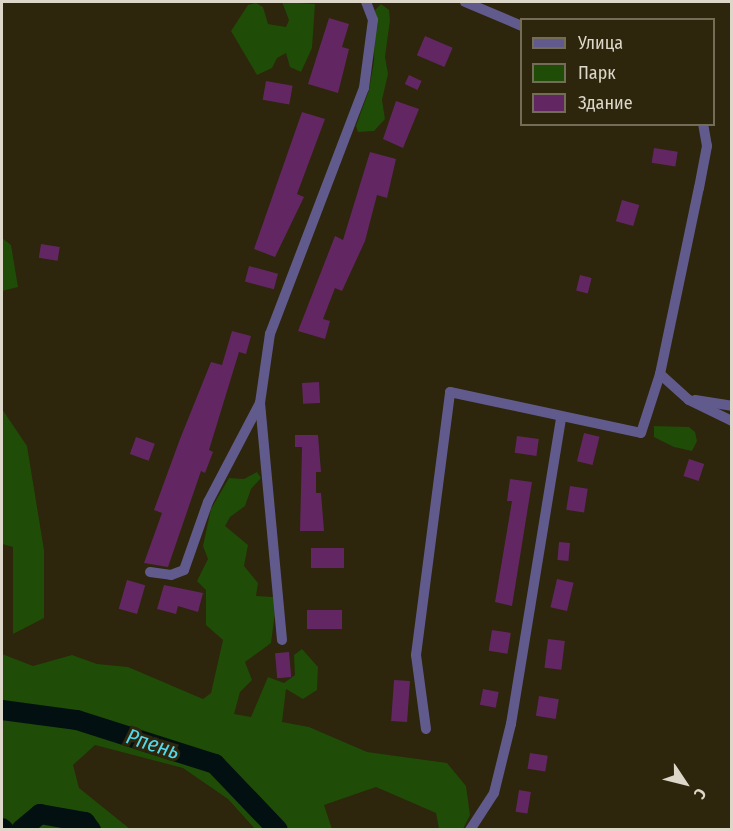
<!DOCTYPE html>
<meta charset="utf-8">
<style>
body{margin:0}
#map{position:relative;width:733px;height:831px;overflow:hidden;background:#2d250c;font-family:"Fira Sans Condensed",sans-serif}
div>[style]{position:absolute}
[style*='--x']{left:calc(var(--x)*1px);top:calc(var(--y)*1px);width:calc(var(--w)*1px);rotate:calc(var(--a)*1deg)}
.green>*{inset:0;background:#1f4c06}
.river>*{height:20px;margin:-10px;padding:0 10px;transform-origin:10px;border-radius:10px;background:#021012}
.building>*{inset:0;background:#622762;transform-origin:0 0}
.minor>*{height:10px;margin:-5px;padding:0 5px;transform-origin:5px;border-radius:5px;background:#615b8d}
span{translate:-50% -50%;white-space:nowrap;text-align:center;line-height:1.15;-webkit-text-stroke:6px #2d250c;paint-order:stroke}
.water-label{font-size:22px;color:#53d8eb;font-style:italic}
.frame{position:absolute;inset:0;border:3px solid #dcd7c8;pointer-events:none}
.legend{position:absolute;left:520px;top:18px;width:195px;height:108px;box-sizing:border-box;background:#2d250c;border:2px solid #736c57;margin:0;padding:8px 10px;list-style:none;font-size:18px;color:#dcd7c8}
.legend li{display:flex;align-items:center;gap:12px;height:30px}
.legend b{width:30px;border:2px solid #736c57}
.north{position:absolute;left:655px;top:753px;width:60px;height:60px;-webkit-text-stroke:4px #2d250c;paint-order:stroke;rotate:125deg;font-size:16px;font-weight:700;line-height:24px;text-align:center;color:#dcd7c8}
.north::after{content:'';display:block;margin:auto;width:21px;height:27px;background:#dcd7c8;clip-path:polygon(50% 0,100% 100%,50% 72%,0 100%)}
</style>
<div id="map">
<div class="green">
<i style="clip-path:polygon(282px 2px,315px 4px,312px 48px,301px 72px,290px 67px,286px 53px,277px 58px,272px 68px,257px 75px,231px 31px,248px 5px,256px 3px,263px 7px,268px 24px,286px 27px,289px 20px)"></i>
<i style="clip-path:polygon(381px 4px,389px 10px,390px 20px,385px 57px,388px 74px,382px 100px,385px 119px,374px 131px,358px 132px,356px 126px,369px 90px,374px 61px,375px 10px)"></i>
<i style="clip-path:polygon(2px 238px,11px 245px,18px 287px,2px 291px)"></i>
<i style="clip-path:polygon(2px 409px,27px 446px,44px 550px,44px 618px,13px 634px,13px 547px,2px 544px)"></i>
<i style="clip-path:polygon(654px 426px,689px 427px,695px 432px,697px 441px,692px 451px,674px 447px,654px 437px)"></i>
<i style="clip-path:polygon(257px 472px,261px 478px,251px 489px,245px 506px,230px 517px,225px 526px,248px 545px,244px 566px,258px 583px,256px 596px,273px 597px,276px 605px,271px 643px,245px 662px,252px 680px,240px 692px,234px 714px,251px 717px,268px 677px,284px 683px,295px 675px,294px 655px,302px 649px,318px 667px,317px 690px,303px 699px,286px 689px,282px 722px,309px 727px,367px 752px,447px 763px,466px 786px,470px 815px,463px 829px,439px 829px,436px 813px,376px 787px,324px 805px,332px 829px,255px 829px,228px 799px,183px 768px,95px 745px,73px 765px,79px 788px,130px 829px,2px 830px,2px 654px,33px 666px,72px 655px,97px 664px,128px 667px,203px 699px,211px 693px,223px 640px,206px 625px,206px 590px,197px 581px,208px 559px,203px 546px,211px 509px,229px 478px,244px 479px)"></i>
</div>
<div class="river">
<i style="--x:2;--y:710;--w:76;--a:7.6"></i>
<i style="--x:77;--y:720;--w:145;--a:17.7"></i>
<i style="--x:215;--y:764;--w:91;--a:46.3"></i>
<i style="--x:2;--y:828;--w:3;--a:45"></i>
<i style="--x:21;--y:830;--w:25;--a:-40"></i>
<i style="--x:40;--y:814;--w:46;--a:10.1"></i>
<i style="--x:85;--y:822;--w:10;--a:53"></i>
</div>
<div class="building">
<i style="clip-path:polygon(329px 18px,349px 24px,342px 47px,349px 49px,338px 93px,308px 84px)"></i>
<i style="left:425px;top:36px;width:30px;height:21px;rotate:23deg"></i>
<i style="left:409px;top:75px;width:14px;height:10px;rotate:25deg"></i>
<i style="left:266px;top:81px;width:27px;height:19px;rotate:10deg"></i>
<i style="clip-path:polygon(396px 101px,419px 109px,403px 148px,383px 139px)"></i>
<i style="clip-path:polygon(302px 112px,325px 119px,297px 194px,304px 197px,275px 257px,254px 249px)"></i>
<i style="left:654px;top:148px;width:24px;height:15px;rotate:9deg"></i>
<i style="clip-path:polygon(370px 152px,396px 159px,387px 198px,377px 195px,365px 241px,342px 291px,335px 288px,323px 319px,330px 321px,325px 339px,298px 331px,335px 236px,343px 240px)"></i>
<i style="left:622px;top:200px;width:18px;height:22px;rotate:16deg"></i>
<i style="left:41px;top:244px;width:19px;height:14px;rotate:9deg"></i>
<i style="left:249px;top:266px;width:30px;height:16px;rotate:15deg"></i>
<i style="left:580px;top:275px;width:12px;height:16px;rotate:14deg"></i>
<i style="clip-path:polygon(232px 331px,251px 336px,246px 354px,239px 352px,209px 450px,213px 452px,205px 473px,201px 471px,168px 567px,144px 563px,162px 513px,154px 510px,180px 439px,211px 362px,222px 365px)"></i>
<i style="left:319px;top:382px;width:21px;height:17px;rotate:87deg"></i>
<i style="left:584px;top:433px;width:16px;height:29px;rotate:14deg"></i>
<i style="clip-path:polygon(295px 435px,318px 435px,321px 472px,316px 472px,316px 493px,321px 493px,324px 531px,300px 531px,302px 447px,295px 447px)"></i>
<i style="left:517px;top:436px;width:22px;height:17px;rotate:8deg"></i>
<i style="left:136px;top:437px;width:20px;height:18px;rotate:20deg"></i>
<i style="left:689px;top:459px;width:16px;height:18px;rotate:18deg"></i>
<i style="clip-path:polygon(510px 479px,532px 482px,512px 606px,495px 602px,512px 501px,507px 501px)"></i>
<i style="left:570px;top:486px;width:18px;height:24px;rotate:9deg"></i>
<i style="left:559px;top:542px;width:11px;height:18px;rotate:5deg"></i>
<i style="left:344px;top:548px;width:20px;height:33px;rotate:90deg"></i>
<i style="left:557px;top:579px;width:17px;height:29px;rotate:13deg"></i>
<i style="left:127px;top:580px;width:19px;height:30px;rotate:16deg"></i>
<i style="clip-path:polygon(164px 585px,203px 593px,198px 612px,178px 606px,176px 614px,157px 609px)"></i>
<i style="left:307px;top:610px;width:35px;height:19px"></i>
<i style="left:492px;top:630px;width:19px;height:21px;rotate:9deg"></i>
<i style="left:548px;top:639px;width:17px;height:29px;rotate:7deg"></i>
<i style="left:289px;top:652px;width:25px;height:14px;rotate:85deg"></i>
<i style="left:394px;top:680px;width:16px;height:41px;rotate:4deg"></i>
<i style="left:483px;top:689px;width:16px;height:16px;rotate:11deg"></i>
<i style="left:539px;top:696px;width:20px;height:20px;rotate:9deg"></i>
<i style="left:530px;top:753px;width:18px;height:16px;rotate:9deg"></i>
<i style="left:519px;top:790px;width:12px;height:22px;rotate:9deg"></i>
</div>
<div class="minor">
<i style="--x:465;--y:2;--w:62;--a:22.8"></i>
<i style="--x:660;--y:374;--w:39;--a:42"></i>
<i style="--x:689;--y:400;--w:48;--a:26"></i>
<i style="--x:695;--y:400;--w:37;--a:9"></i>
<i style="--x:150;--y:572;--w:21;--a:8"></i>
<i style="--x:171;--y:575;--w:14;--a:-21"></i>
<i style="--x:184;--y:570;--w:72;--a:-70.6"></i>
<i style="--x:208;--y:502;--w:112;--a:-62.3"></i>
<i style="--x:282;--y:640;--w:238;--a:-95.3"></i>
<i style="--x:260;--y:403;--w:70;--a:-81.8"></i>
<i style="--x:270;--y:334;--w:263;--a:-69.1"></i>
<i style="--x:364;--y:88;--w:69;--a:-82.5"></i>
<i style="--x:373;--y:20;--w:19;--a:-111"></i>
<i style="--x:426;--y:729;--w:75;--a:-97.7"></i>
<i style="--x:416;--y:655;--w:265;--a:-82.6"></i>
<i style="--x:450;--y:392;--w:195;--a:12.1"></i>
<i style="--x:641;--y:433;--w:62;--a:-72.1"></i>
<i style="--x:660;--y:374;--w:190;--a:-78.2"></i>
<i style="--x:699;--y:188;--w:43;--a:-79.2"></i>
<i style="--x:707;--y:146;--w:22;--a:-100"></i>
<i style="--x:470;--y:830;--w:44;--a:-57"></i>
<i style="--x:494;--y:793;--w:71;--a:-76.2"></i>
<i style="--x:511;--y:724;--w:311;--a:-80.7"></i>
</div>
<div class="water-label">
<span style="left:153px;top:744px;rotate:18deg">Рпень</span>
</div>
<div class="frame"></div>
<ul class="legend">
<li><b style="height:8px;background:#615b8d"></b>Улица</li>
<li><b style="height:16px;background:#1f4c06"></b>Парк</li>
<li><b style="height:16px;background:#622762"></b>Здание</li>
</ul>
<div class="north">С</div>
</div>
